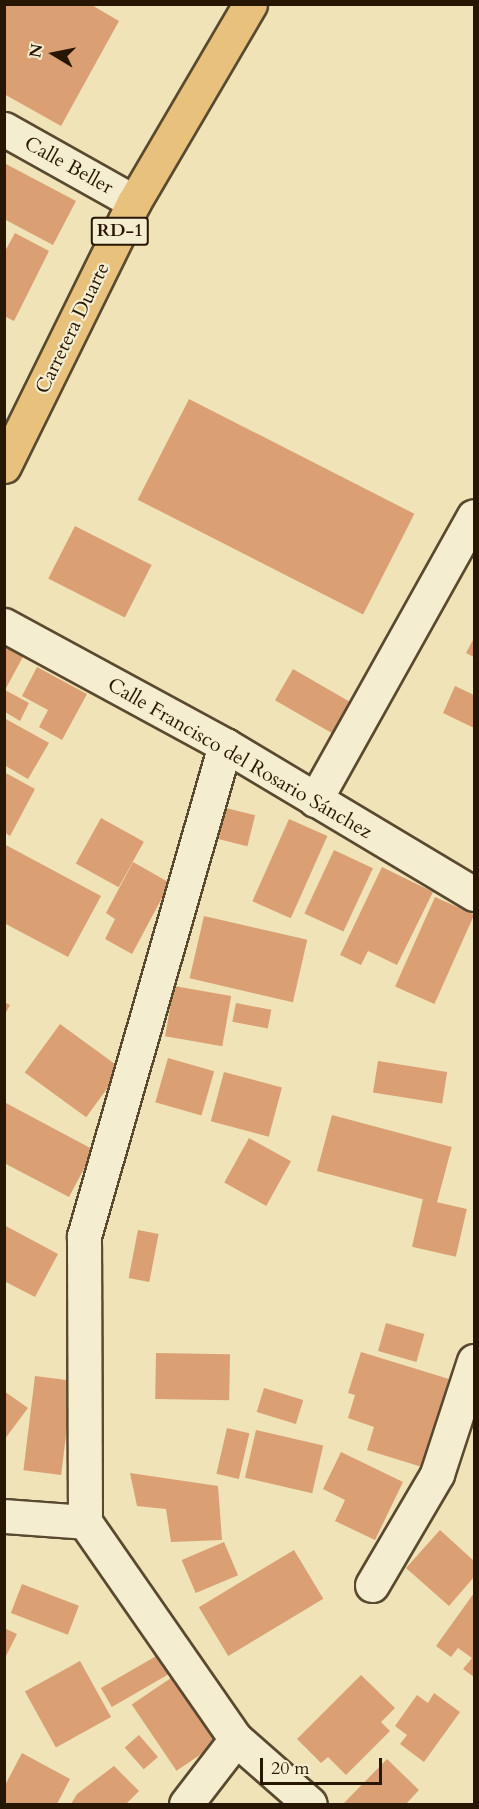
<!DOCTYPE html>
<meta charset="utf-8">
<style>
body{margin:0}
#map{position:relative;width:479px;height:1809px;overflow:hidden;background:#efe3b7;font-family:Cardo,serif}
div>[style]{position:absolute}
[style*='--x']{left:calc(var(--x)*1px);top:calc(var(--y)*1px);width:calc(var(--w)*1px);rotate:calc(var(--a)*1deg)}
.building>*{inset:0;background:#daa074;transform-origin:0 0}
.roads{filter:drop-shadow(2px 0 #59492f) drop-shadow(-2px 0 #59492f) drop-shadow(0 2px #59492f) drop-shadow(0 -2px #59492f)}
.minor>*{height:33px;margin:-16.5px;padding:0 16.5px;transform-origin:16.5px;border-radius:16.5px;background:#f5edd0}
.major>*{height:33px;margin:-16.5px;padding:0 16.5px;transform-origin:16.5px;border-radius:16.5px;background:#e8c27c}
span{translate:-50% -50%;white-space:nowrap;text-align:center;line-height:1.15;-webkit-text-stroke:4.5px #f5edd0;paint-order:stroke}
.shield-label span{padding:2px 4px;background:#f5edd0;border:2px solid;border-radius:4px;-webkit-text-stroke-width:0}
.shield-label{font-size:18px;color:#271602;font-weight:700}
.street-label{font-size:20px;color:#271602}
.frame{position:absolute;inset:0;border:6px solid #271602;pointer-events:none}
.north{position:absolute;left:24px;top:24px;width:60px;height:60px;-webkit-text-stroke:4px #f5edd0;paint-order:stroke;rotate:280deg;font-size:16px;font-weight:700;line-height:24px;text-align:center;color:#271602}
.north::after{content:'';display:block;margin:auto;width:21px;height:27px;background:#271602;clip-path:polygon(50% 0,100% 100%,50% 72%,0 100%)}
.scale{position:absolute;left:260px;top:1758px;width:122px;height:27px;box-sizing:border-box;border:3px solid #271602;border-top:0;padding-left:8px;font-size:18px;line-height:21px;white-space:nowrap;color:#271602;-webkit-text-stroke:4px #f5edd0;paint-order:stroke}
</style>
<div id="map">
<div class="building">
<i style="clip-path:polygon(4px 4px,90px 4px,119px 21px,61px 126px,4px 94px)"></i>
<i style="clip-path:polygon(4px 163px,76px 201px,53px 245px,4px 219px)"></i>
<i style="clip-path:polygon(15px 233px,49px 251px,14px 321px,4px 316px,4px 253px)"></i>
<i style="left:189px;top:399px;width:253px;height:113px;rotate:27deg"></i>
<i style="left:75px;top:526px;width:86px;height:59px;rotate:27deg"></i>
<i style="clip-path:polygon(474px 638px,474px 657px,466px 653px)"></i>
<i style="clip-path:polygon(4px 643px,25px 653px,5px 690px,29px 703px,20px 721px,5px 712px)"></i>
<i style="clip-path:polygon(37px 667px,87px 694px,62px 740px,39px 727px,48px 710px,22px 696px)"></i>
<i style="left:293px;top:669px;width:72px;height:36px;rotate:30deg"></i>
<i style="clip-path:polygon(455px 686px,474px 695px,474px 728px,443px 713px)"></i>
<i style="clip-path:polygon(4px 718px,49px 743px,28px 779px,4px 765px)"></i>
<i style="clip-path:polygon(4px 772px,35px 789px,10px 836px,4px 832px)"></i>
<i style="left:226px;top:808px;width:30px;height:32px;rotate:14deg"></i>
<i style="left:101px;top:818px;width:49px;height:52px;rotate:29deg"></i>
<i style="left:289px;top:819px;width:42px;height:90px;rotate:24deg"></i>
<i style="clip-path:polygon(4px 844px,101px 896px,68px 957px,4px 923px)"></i>
<i style="left:334px;top:850px;width:43px;height:70px;rotate:25deg"></i>
<i style="clip-path:polygon(133px 862px,170px 883px,132px 954px,105px 939px,115px 919px,106px 913px)"></i>
<i style="clip-path:polygon(382px 867px,433px 892px,397px 965px,368px 951px,361px 965px,340px 955px)"></i>
<i style="left:435px;top:897px;width:43px;height:98px;rotate:24deg"></i>
<i style="left:204px;top:916px;width:106px;height:64px;rotate:13deg"></i>
<i style="left:174px;top:986px;width:58px;height:51px;rotate:10deg"></i>
<i style="clip-path:polygon(4px 1002px,10px 1005px,4px 1016px)"></i>
<i style="left:236px;top:1003px;width:36px;height:19px;rotate:11deg"></i>
<i style="left:60px;top:1024px;width:76px;height:60px;rotate:36deg"></i>
<i style="left:168px;top:1058px;width:48px;height:46px;rotate:16deg"></i>
<i style="left:378px;top:1061px;width:70px;height:32px;rotate:9deg"></i>
<i style="left:224px;top:1072px;width:60px;height:51px;rotate:15deg"></i>
<i style="clip-path:polygon(4px 1102px,94px 1150px,69px 1197px,4px 1163px)"></i>
<i style="left:332px;top:1115px;width:124px;height:58px;rotate:15deg"></i>
<i style="left:249px;top:1138px;width:48px;height:51px;rotate:29deg"></i>
<i style="left:423px;top:1199px;width:45px;height:49px;rotate:13deg"></i>
<i style="clip-path:polygon(4px 1225px,58px 1254px,35px 1297px,4px 1281px)"></i>
<i style="left:138px;top:1230px;width:21px;height:49px;rotate:11deg"></i>
<i style="left:386px;top:1323px;width:40px;height:29px;rotate:16deg"></i>
<i style="clip-path:polygon(361px 1352px,449px 1379px,422px 1467px,367px 1450px,374px 1427px,348px 1418px,355px 1395px,348px 1393px)"></i>
<i style="left:156px;top:1353px;width:74px;height:46px;rotate:1deg"></i>
<i style="left:35px;top:1376px;width:38px;height:95px;rotate:7deg"></i>
<i style="left:264px;top:1388px;width:41px;height:25px;rotate:17deg"></i>
<i style="clip-path:polygon(4px 1391px,28px 1408px,4px 1440px)"></i>
<i style="left:227px;top:1428px;width:23px;height:47px;rotate:13deg"></i>
<i style="left:256px;top:1430px;width:69px;height:49px;rotate:13deg"></i>
<i style="clip-path:polygon(341px 1452px,403px 1482px,375px 1540px,335px 1521px,345px 1500px,323px 1489px)"></i>
<i style="clip-path:polygon(130px 1473px,218px 1486px,222px 1540px,171px 1542px,166px 1509px,137px 1506px)"></i>
<i style="clip-path:polygon(440px 1530px,474px 1561px,474px 1577px,449px 1606px,406px 1568px)"></i>
<i style="left:224px;top:1542px;width:36px;height:46px;rotate:67deg"></i>
<i style="left:294px;top:1550px;width:57px;height:111px;rotate:59deg"></i>
<i style="left:22px;top:1584px;width:61px;height:31px;rotate:21deg"></i>
<i style="clip-path:polygon(474px 1593px,474px 1677px,463px 1669px,472px 1658px,458px 1648px,451px 1657px,436px 1646px)"></i>
<i style="clip-path:polygon(4px 1628px,17px 1634px,4px 1660px)"></i>
<i style="left:158px;top:1655px;width:22px;height:66px;rotate:60deg"></i>
<i style="left:80px;top:1661px;width:64px;height:63px;rotate:61deg"></i>
<i style="clip-path:polygon(361px 1675px,395px 1708px,381px 1722px,390px 1731px,346px 1775px,328px 1757px,321px 1763px,297px 1739px)"></i>
<i style="left:174px;top:1676px;width:80px;height:51px;rotate:56deg"></i>
<i style="clip-path:polygon(434px 1693px,460px 1712px,424px 1762px,400px 1744px,407px 1735px,395px 1726px,417px 1695px,428px 1703px)"></i>
<i style="left:139px;top:1735px;width:29px;height:19px;rotate:49deg"></i>
<i style="clip-path:polygon(22px 1753px,70px 1779px,57px 1804px,4px 1804px,4px 1787px)"></i>
<i style="clip-path:polygon(387px 1759px,419px 1790px,406px 1804px,343px 1804px)"></i>
<i style="clip-path:polygon(114px 1766px,139px 1791px,126px 1804px,71px 1804px,77px 1794px)"></i>
</div>
<div class="roads">
<div class="minor">
<i style="--x:4;--y:129;--w:149;--a:29.3"></i>
<i style="--x:4;--y:625;--w:251;--a:28.5"></i>
<i style="--x:225;--y:745;--w:290;--a:30.9"></i>
<i style="--x:225;--y:745;--w:511;--a:106.02"></i>
<i style="--x:84;--y:1236;--w:286;--a:89.8"></i>
<i style="--x:85;--y:1522;--w:264;--a:55.2"></i>
<i style="--x:236;--y:1739;--w:98;--a:41.3"></i>
<i style="--x:315;--y:800;--w:325;--a:-60.8"></i>
<i style="--x:4;--y:1516;--w:81;--a:4.2"></i>
<i style="--x:372;--y:1585;--w:129;--a:-59.6"></i>
<i style="--x:437;--y:1474;--w:119;--a:-71.9"></i>
<i style="--x:186;--y:1804;--w:82;--a:-52.4"></i>
</div>
<div class="major">
<i style="--x:4;--y:466;--w:294;--a:-63.8"></i>
<i style="--x:134;--y:202;--w:229;--a:-59.6"></i>
</div>
</div>
<div class="shield-label">
<span style="left:120px;top:231px">RD-1</span>
</div>
<div class="street-label">
<span style="left:69px;top:165px;rotate:29deg">Calle Beller</span>
<span style="left:72px;top:328px;rotate:-64deg">Carretera Duarte</span>
<span style="left:240px;top:758px;rotate:30deg">Calle Francisco del Rosario Sánchez</span>
</div>
<div class="frame"></div>
<div class="north">N</div>
<div class="scale">20 m</div>
</div>
